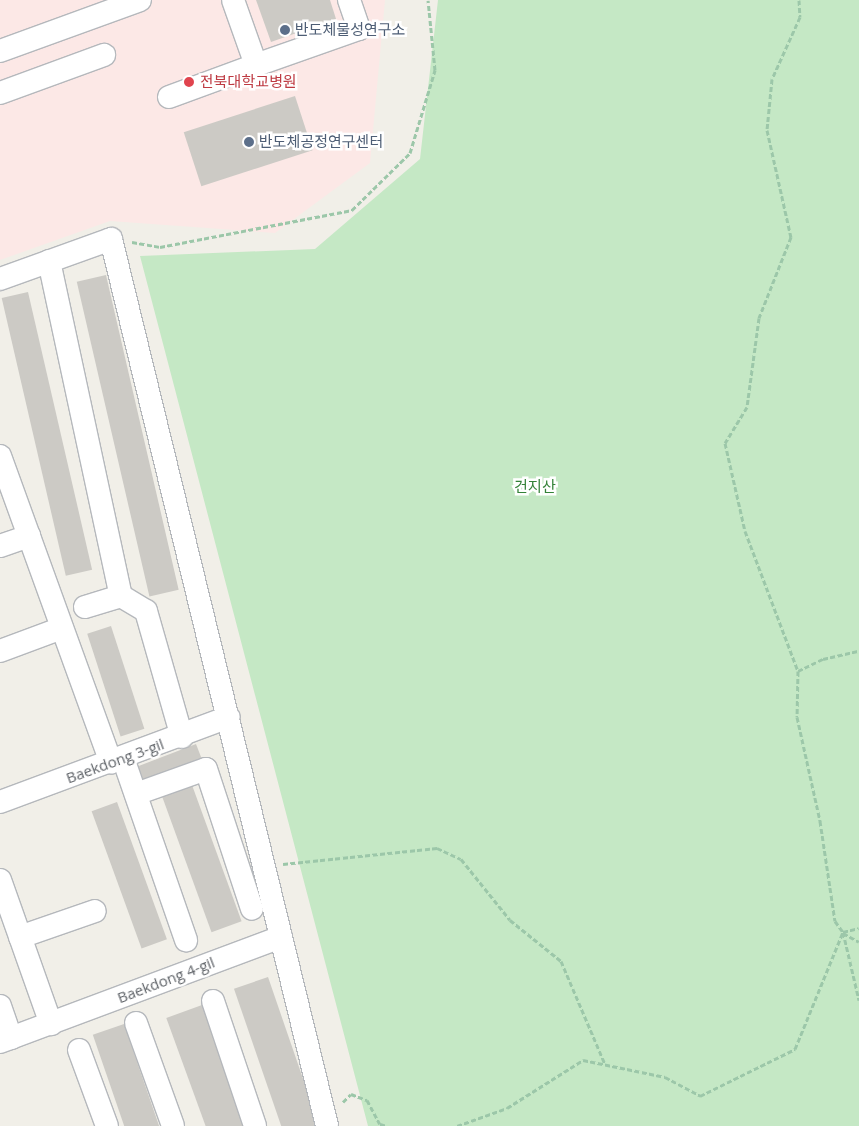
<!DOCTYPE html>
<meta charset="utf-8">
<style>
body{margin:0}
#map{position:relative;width:859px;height:1126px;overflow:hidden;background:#f1efe8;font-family:"Open Sans","Noto Sans KR",sans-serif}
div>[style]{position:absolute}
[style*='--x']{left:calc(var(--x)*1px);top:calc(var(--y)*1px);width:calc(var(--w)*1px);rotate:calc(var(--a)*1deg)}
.medical>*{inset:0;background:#fce8e6}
.green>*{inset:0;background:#c5e8c5}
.building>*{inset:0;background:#cccac5;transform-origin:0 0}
.path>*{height:3px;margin-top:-1.5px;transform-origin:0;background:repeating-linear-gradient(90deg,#9cc7a9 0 5px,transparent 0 7.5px)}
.roads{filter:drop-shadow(1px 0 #b5b8bc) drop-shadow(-1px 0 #b5b8bc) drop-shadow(0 1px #b5b8bc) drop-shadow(0 -1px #b5b8bc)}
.minor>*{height:22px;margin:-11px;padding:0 11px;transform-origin:11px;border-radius:11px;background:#fff}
.dots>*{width:14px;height:14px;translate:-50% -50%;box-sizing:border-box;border:2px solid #fff;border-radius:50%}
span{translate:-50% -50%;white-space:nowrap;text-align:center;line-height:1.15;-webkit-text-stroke:5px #fff;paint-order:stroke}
.service-label{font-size:15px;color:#4e5e75}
.left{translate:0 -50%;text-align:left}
.health-label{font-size:15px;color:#be3a42}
.park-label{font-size:15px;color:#348238}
.street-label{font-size:15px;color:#5f6368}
</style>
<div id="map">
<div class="medical">
<i style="clip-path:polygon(0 0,385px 0,370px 163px,275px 233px,110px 221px,0 260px)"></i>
</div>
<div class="green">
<i style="clip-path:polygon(438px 0,859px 0,859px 1126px,368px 1126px,140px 256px,315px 249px,420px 159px)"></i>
</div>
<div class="building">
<i style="clip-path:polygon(256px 0,330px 0,336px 19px,271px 42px)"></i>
<i style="left:295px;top:96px;width:57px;height:117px;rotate:72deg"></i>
<i style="left:106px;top:275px;width:323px;height:30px;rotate:77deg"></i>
<i style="left:28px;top:292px;width:285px;height:27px;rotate:77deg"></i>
<i style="left:111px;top:626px;width:108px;height:25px;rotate:72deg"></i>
<i style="left:196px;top:744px;width:17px;height:62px;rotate:69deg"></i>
<i style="left:192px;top:785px;width:145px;height:32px;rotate:70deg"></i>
<i style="left:117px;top:802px;width:146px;height:27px;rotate:70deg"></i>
<i style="left:268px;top:977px;width:157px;height:36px;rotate:71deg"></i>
<i style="left:202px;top:1005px;width:128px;height:38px;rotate:70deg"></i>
<i style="left:124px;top:1024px;width:108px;height:33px;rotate:71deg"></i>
</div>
<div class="path">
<i style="--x:799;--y:0;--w:17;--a:87"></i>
<i style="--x:800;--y:17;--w:68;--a:114.3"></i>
<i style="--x:772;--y:79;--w:51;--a:95.6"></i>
<i style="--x:767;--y:130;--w:110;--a:77.4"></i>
<i style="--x:791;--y:237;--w:87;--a:111.6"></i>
<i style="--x:759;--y:318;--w:90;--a:97.7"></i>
<i style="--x:747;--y:407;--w:42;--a:121.4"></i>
<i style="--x:725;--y:443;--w:90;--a:77.2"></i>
<i style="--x:745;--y:531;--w:150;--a:69.3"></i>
<i style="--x:798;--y:671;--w:46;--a:91.2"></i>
<i style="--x:797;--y:717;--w:107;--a:77.5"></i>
<i style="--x:820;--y:821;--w:101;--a:81.5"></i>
<i style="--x:835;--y:921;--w:14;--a:54"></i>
<i style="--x:843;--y:932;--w:70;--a:76.8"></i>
<i style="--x:132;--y:242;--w:28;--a:10"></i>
<i style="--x:160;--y:247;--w:196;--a:-10.9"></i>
<i style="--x:352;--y:210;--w:81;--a:-44.5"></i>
<i style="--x:410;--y:153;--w:87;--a:-73.2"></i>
<i style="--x:435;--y:70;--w:70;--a:-95.7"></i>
<i style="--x:798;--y:671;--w:28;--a:-26"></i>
<i style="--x:823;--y:659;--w:37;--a:-13"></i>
<i style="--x:283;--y:864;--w:155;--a:-5.9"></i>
<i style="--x:437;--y:848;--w:26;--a:25"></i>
<i style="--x:461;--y:859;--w:78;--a:51.2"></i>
<i style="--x:510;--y:920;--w:65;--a:38.8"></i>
<i style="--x:561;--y:961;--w:112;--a:66.9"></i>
<i style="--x:843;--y:933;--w:18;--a:29"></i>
<i style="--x:343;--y:1102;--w:11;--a:-45"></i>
<i style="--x:351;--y:1094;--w:17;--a:21"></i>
<i style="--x:367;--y:1100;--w:27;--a:62"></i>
<i style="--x:380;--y:1124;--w:7;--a:16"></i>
<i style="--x:457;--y:1126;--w:53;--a:-19.8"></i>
<i style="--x:507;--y:1108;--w:90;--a:-32.3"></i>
<i style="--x:583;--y:1060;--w:84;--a:11.7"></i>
<i style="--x:665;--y:1077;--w:40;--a:28"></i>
<i style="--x:700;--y:1096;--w:106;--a:-26.3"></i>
<i style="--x:795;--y:1049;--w:126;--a:-67.7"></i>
<i style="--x:843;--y:932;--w:16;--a:-14"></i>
</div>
<div class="roads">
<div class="minor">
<i style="--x:0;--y:51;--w:149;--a:-20"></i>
<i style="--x:256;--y:65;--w:109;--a:-19.3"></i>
<i style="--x:359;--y:29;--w:31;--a:-109"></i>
<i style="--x:0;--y:93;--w:111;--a:-20.1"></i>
<i style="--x:169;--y:97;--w:93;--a:-20.2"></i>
<i style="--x:256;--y:65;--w:69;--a:-109.5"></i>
<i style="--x:49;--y:261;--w:343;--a:77.9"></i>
<i style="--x:121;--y:596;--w:29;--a:31"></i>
<i style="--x:146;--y:611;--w:131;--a:74.1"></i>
<i style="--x:0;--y:279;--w:118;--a:-19.8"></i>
<i style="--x:111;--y:239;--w:913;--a:76.31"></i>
<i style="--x:0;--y:456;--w:326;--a:70.1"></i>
<i style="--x:0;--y:546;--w:31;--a:-19"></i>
<i style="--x:85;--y:607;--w:38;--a:-17"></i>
<i style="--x:0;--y:651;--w:66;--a:-20.4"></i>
<i style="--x:123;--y:758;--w:193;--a:70.9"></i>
<i style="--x:136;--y:794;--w:74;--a:-19.7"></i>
<i style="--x:206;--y:769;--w:147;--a:71.8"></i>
<i style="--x:0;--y:802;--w:244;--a:-20.4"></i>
<i style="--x:0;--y:880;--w:153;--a:70.5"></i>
<i style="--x:20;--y:937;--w:79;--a:-19.1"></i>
<i style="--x:213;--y:1001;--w:132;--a:71.4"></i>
<i style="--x:0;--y:1006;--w:34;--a:71"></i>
<i style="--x:136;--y:1023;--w:109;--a:70.2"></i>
<i style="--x:0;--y:1042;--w:300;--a:-20.5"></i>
<i style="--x:79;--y:1050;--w:81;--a:69.8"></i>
</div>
</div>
<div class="dots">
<i style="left:285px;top:30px;background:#5c6f8a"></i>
<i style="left:189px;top:82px;background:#e0444e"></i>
<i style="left:249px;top:142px;background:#5c6f8a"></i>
</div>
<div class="service-label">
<span class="left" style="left:295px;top:30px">반도체물성연구소</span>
<span class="left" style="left:259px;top:142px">반도체공정연구센터</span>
</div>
<div class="health-label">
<span class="left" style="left:200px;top:82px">전북대학교병원</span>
</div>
<div class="park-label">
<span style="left:535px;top:487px">건지산</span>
</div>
<div class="street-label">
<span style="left:115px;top:761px;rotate:-20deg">Baekdong 3-gil</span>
<span style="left:166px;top:980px;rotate:-21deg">Baekdong 4-gil</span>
</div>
</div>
